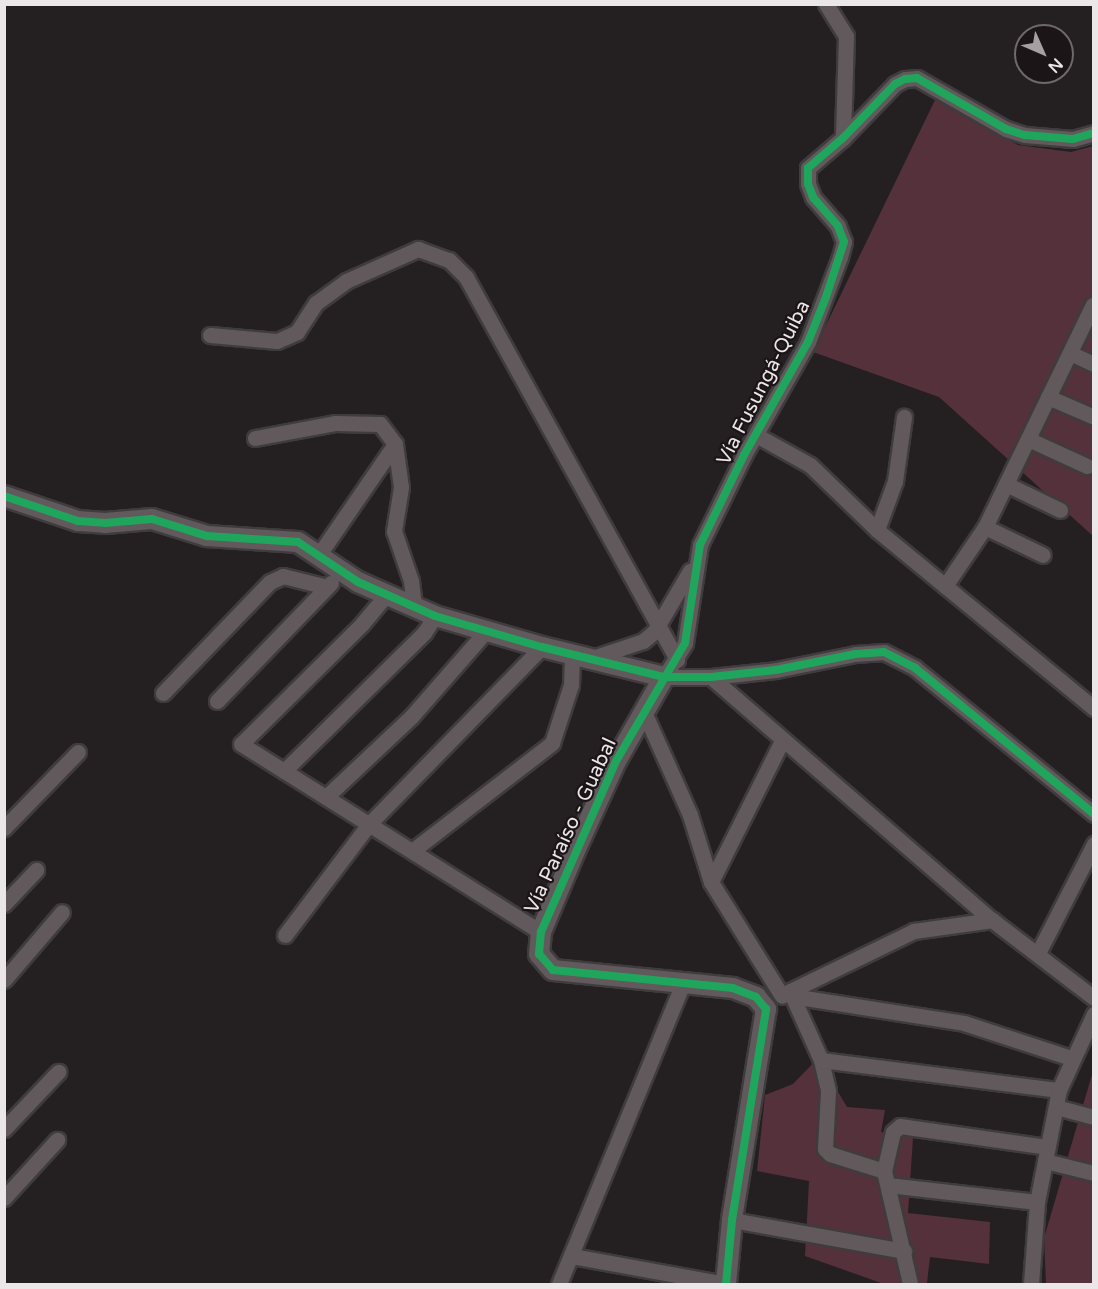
<!DOCTYPE html>
<meta charset="utf-8">
<style>
body{margin:0}
#map{position:relative;width:1098px;height:1289px;overflow:hidden;background:#241f21;font-family:"Varela Round",sans-serif}
div>[style]{position:absolute}
[style*='--x']{left:calc(var(--x)*1px);top:calc(var(--y)*1px);width:calc(var(--w)*1px);rotate:calc(var(--a)*1deg)}
.green>*{inset:0;background:#54313b}
.roads{filter:drop-shadow(2px 0 #3f3c3d) drop-shadow(-2px 0 #3f3c3d) drop-shadow(0 2px #3f3c3d) drop-shadow(0 -2px #3f3c3d)}
.minor>*{height:15px;margin:-7.5px;padding:0 7.5px;transform-origin:7.5px;border-radius:7.5px;background:#61595b}
.tertiary>*{height:20px;margin:-10px;padding:0 10px;transform-origin:10px;border-radius:10px;background:#61595b}
.cycleway>*{height:8px;margin:-4px;padding:0 4px;transform-origin:4px;border-radius:4px;background:#20a55d}
span{translate:-50% -50%;white-space:nowrap;text-align:center;line-height:1.15;-webkit-text-stroke:4.5px #1b1517;paint-order:stroke}
.street-label{font-size:20px;color:#ebe6e7}
.frame{position:absolute;inset:0;border:6px solid #ebe6e7;pointer-events:none}
.north{position:absolute;left:1014px;top:24px;width:60px;height:60px;box-sizing:border-box;background:#1b1517;border:2px solid #6e696a;border-radius:50%;rotate:135deg;font-size:16px;font-weight:700;line-height:24px;text-align:center;color:#ebe6e7}
.north::after{content:'';display:block;margin:auto;width:21px;height:27px;background:#a5a0a2;clip-path:polygon(50% 0,100% 100%,50% 72%,0 100%)}
</style>
<div id="map">
<div class="green">
<i style="clip-path:polygon(935px 100px,1018px 145px,1071px 152px,1093px 146px,1093px 536px,939px 397px,813px 352px)"></i>
<i style="clip-path:polygon(818px 1058px,847px 1107px,885px 1110px,881px 1132px,913px 1138px,908px 1213px,990px 1222px,989px 1264px,930px 1257px,927px 1283px,931px 1284px,884px 1284px,805px 1256px,809px 1181px,757px 1171px,765px 1095px,793px 1084px)"></i>
<i style="clip-path:polygon(1093px 1071px,1093px 1284px,1046px 1284px,1044px 1238px)"></i>
</div>
<div class="roads">
<div class="minor">
<i style="--x:826;--y:4;--w:38;--a:58"></i>
<i style="--x:846;--y:36;--w:102;--a:91.7"></i>
<i style="--x:210;--y:335;--w:67;--a:5.1"></i>
<i style="--x:277;--y:341;--w:22;--a:-24"></i>
<i style="--x:297;--y:332;--w:35;--a:-57"></i>
<i style="--x:316;--y:303;--w:37;--a:-36"></i>
<i style="--x:346;--y:281;--w:79;--a:-24"></i>
<i style="--x:418;--y:249;--w:33;--a:20"></i>
<i style="--x:449;--y:260;--w:24;--a:45"></i>
<i style="--x:466;--y:277;--w:437;--a:61.1"></i>
<i style="--x:1070;--y:353;--w:26;--a:25"></i>
<i style="--x:1048;--y:397;--w:50;--a:23.5"></i>
<i style="--x:756;--y:435;--w:62;--a:29.1"></i>
<i style="--x:810;--y:465;--w:93;--a:44.1"></i>
<i style="--x:877;--y:530;--w:281;--a:39.4"></i>
<i style="--x:255;--y:438;--w:81;--a:-10.6"></i>
<i style="--x:335;--y:423;--w:45;--a:1.3"></i>
<i style="--x:380;--y:424;--w:25;--a:53"></i>
<i style="--x:395;--y:444;--w:43;--a:82.1"></i>
<i style="--x:401;--y:487;--w:45;--a:99"></i>
<i style="--x:394;--y:531;--w:53;--a:71.2"></i>
<i style="--x:411;--y:581;--w:25;--a:83"></i>
<i style="--x:1028;--y:439;--w:65;--a:24.6"></i>
<i style="--x:1006;--y:484;--w:60;--a:25.7"></i>
<i style="--x:985;--y:527;--w:64;--a:25.8"></i>
<i style="--x:877;--y:530;--w:52;--a:-69.8"></i>
<i style="--x:895;--y:481;--w:65;--a:-82"></i>
<i style="--x:318;--y:556;--w:136;--a:-55.5"></i>
<i style="--x:945;--y:586;--w:71;--a:-55.9"></i>
<i style="--x:985;--y:527;--w:247;--a:-64.1"></i>
<i style="--x:387;--y:594;--w:39;--a:130"></i>
<i style="--x:362;--y:624;--w:170;--a:135.2"></i>
<i style="--x:241;--y:744;--w:354;--a:32.1"></i>
<i style="--x:589;--y:659;--w:57;--a:-18.4"></i>
<i style="--x:643;--y:641;--w:14;--a:-39"></i>
<i style="--x:654;--y:632;--w:71;--a:-59.5"></i>
<i style="--x:664;--y:677;--w:40;--a:-58"></i>
<i style="--x:685;--y:643;--w:99;--a:-81.3"></i>
<i style="--x:700;--y:545;--w:100;--a:-63.9"></i>
<i style="--x:744;--y:455;--w:130;--a:-60.5"></i>
<i style="--x:808;--y:342;--w:91;--a:-69.4"></i>
<i style="--x:840;--y:257;--w:16;--a:-75"></i>
<i style="--x:844;--y:242;--w:17;--a:-111"></i>
<i style="--x:838;--y:226;--w:38;--a:-131"></i>
<i style="--x:813;--y:197;--w:14;--a:-111"></i>
<i style="--x:808;--y:184;--w:16;--a:-90"></i>
<i style="--x:808;--y:168;--w:46;--a:-40.6"></i>
<i style="--x:843;--y:138;--w:75;--a:-46.1"></i>
<i style="--x:895;--y:84;--w:11;--a:-27"></i>
<i style="--x:905;--y:79;--w:12;--a:-5"></i>
<i style="--x:917;--y:78;--w:103;--a:29.8"></i>
<i style="--x:1006;--y:129;--w:20;--a:18"></i>
<i style="--x:1025;--y:135;--w:48;--a:4.8"></i>
<i style="--x:1073;--y:139;--w:22;--a:-16"></i>
<i style="--x:664;--y:677;--w:47;--a:0"></i>
<i style="--x:711;--y:677;--w:65;--a:-6.1"></i>
<i style="--x:776;--y:670;--w:81;--a:-11.4"></i>
<i style="--x:855;--y:654;--w:29;--a:-4"></i>
<i style="--x:884;--y:652;--w:35;--a:27"></i>
<i style="--x:915;--y:668;--w:231;--a:39.2"></i>
<i style="--x:711;--y:677;--w:371;--a:40.9"></i>
<i style="--x:992;--y:920;--w:128;--a:37.4"></i>
<i style="--x:163;--y:693;--w:154;--a:-46.1"></i>
<i style="--x:270;--y:582;--w:14;--a:-25"></i>
<i style="--x:283;--y:576;--w:45;--a:14"></i>
<i style="--x:217;--y:701;--w:164;--a:-46"></i>
<i style="--x:644;--y:712;--w:113;--a:65.9"></i>
<i style="--x:690;--y:815;--w:70;--a:72.6"></i>
<i style="--x:711;--y:882;--w:134;--a:58.1"></i>
<i style="--x:284;--y:771;--w:197;--a:-44.6"></i>
<i style="--x:424;--y:633;--w:20;--a:-57"></i>
<i style="--x:326;--y:797;--w:117;--a:-43.3"></i>
<i style="--x:411;--y:717;--w:114;--a:-48.9"></i>
<i style="--x:4;--y:828;--w:106;--a:-45.8"></i>
<i style="--x:412;--y:851;--w:177;--a:-37.6"></i>
<i style="--x:552;--y:743;--w:61;--a:-71.9"></i>
<i style="--x:571;--y:685;--w:30;--a:-88"></i>
<i style="--x:711;--y:882;--w:158;--a:-63.3"></i>
<i style="--x:4;--y:904;--w:47;--a:-46.7"></i>
<i style="--x:285;--y:935;--w:139;--a:-52.9"></i>
<i style="--x:369;--y:824;--w:248;--a:-45.7"></i>
<i style="--x:1038;--y:953;--w:123;--a:-62.8"></i>
<i style="--x:4;--y:980;--w:89;--a:-49.5"></i>
<i style="--x:790;--y:991;--w:76;--a:65.8"></i>
<i style="--x:821;--y:1060;--w:32;--a:77"></i>
<i style="--x:828;--y:1091;--w:58;--a:93"></i>
<i style="--x:825;--y:1149;--w:7;--a:45"></i>
<i style="--x:830;--y:1154;--w:57;--a:17.5"></i>
<i style="--x:884;--y:1171;--w:116;--a:77"></i>
<i style="--x:782;--y:995;--w:147;--a:-25.9"></i>
<i style="--x:914;--y:931;--w:79;--a:-8"></i>
<i style="--x:792;--y:996;--w:174;--a:8.9"></i>
<i style="--x:964;--y:1023;--w:113;--a:18.1"></i>
<i style="--x:821;--y:1060;--w:240;--a:7.2"></i>
<i style="--x:1056;--y:1107;--w:39;--a:15"></i>
<i style="--x:4;--y:1129;--w:79;--a:-46.5"></i>
<i style="--x:1045;--y:1161;--w:50;--a:13.8"></i>
<i style="--x:884;--y:1171;--w:40;--a:-77"></i>
<i style="--x:893;--y:1132;--w:9;--a:-41"></i>
<i style="--x:900;--y:1126;--w:148;--a:8.1"></i>
<i style="--x:888;--y:1185;--w:150;--a:6.5"></i>
<i style="--x:4;--y:1198;--w:79;--a:-47.6"></i>
<i style="--x:732;--y:1220;--w:175;--a:10.2"></i>
<i style="--x:572;--y:1256;--w:157;--a:10.3"></i>
<i style="--x:559;--y:1284;--w:326;--a:-67.6"></i>
<i style="--x:1031;--y:1284;--w:82;--a:-85.8"></i>
<i style="--x:1037;--y:1202;--w:114;--a:-78.9"></i>
<i style="--x:1059;--y:1090;--w:84;--a:-65.3"></i>
</div>
<div class="tertiary">
<i style="--x:4;--y:496;--w:78;--a:18.7"></i>
<i style="--x:78;--y:521;--w:27;--a:4"></i>
<i style="--x:105;--y:523;--w:47;--a:-4.9"></i>
<i style="--x:152;--y:519;--w:58;--a:17.2"></i>
<i style="--x:207;--y:536;--w:91;--a:3.8"></i>
<i style="--x:298;--y:542;--w:72;--a:33.7"></i>
<i style="--x:358;--y:582;--w:84;--a:23.8"></i>
<i style="--x:435;--y:616;--w:111;--a:16.2"></i>
<i style="--x:542;--y:647;--w:126;--a:13.8"></i>
<i style="--x:664;--y:677;--w:97;--a:119.7"></i>
<i style="--x:616;--y:761;--w:99;--a:114.5"></i>
<i style="--x:575;--y:851;--w:88;--a:112.8"></i>
<i style="--x:541;--y:932;--w:22;--a:95"></i>
<i style="--x:539;--y:954;--w:21;--a:49"></i>
<i style="--x:553;--y:970;--w:181;--a:5.7"></i>
<i style="--x:733;--y:988;--w:25;--a:21"></i>
<i style="--x:756;--y:997;--w:16;--a:50"></i>
<i style="--x:766;--y:1009;--w:214;--a:99.2"></i>
<i style="--x:732;--y:1220;--w:64;--a:95.4"></i>
</div>
</div>
<div class="cycleway">
<i style="--x:4;--y:496;--w:78;--a:18.7"></i>
<i style="--x:78;--y:521;--w:27;--a:4"></i>
<i style="--x:105;--y:523;--w:47;--a:-4.9"></i>
<i style="--x:152;--y:519;--w:58;--a:17.2"></i>
<i style="--x:207;--y:536;--w:91;--a:3.8"></i>
<i style="--x:298;--y:542;--w:72;--a:33.7"></i>
<i style="--x:358;--y:582;--w:84;--a:23.8"></i>
<i style="--x:435;--y:616;--w:111;--a:16.2"></i>
<i style="--x:542;--y:647;--w:126;--a:13.8"></i>
<i style="--x:664;--y:677;--w:47;--a:0"></i>
<i style="--x:711;--y:677;--w:65;--a:-6.1"></i>
<i style="--x:776;--y:670;--w:81;--a:-11.4"></i>
<i style="--x:855;--y:654;--w:29;--a:-4"></i>
<i style="--x:884;--y:652;--w:35;--a:27"></i>
<i style="--x:915;--y:668;--w:231;--a:39.2"></i>
<i style="--x:726;--y:1284;--w:64;--a:-84.6"></i>
<i style="--x:732;--y:1220;--w:214;--a:-80.8"></i>
<i style="--x:766;--y:1009;--w:16;--a:-130"></i>
<i style="--x:756;--y:997;--w:25;--a:-159"></i>
<i style="--x:733;--y:988;--w:181;--a:-174.3"></i>
<i style="--x:553;--y:970;--w:21;--a:-131"></i>
<i style="--x:539;--y:954;--w:22;--a:-85"></i>
<i style="--x:541;--y:932;--w:187;--a:-66.3"></i>
<i style="--x:616;--y:761;--w:137;--a:-59.7"></i>
<i style="--x:685;--y:643;--w:99;--a:-81.3"></i>
<i style="--x:700;--y:545;--w:100;--a:-63.9"></i>
<i style="--x:744;--y:455;--w:130;--a:-60.5"></i>
<i style="--x:808;--y:342;--w:48;--a:-68.2"></i>
<i style="--x:826;--y:297;--w:58;--a:-71.9"></i>
<i style="--x:844;--y:242;--w:17;--a:-111"></i>
<i style="--x:838;--y:226;--w:38;--a:-131"></i>
<i style="--x:813;--y:197;--w:14;--a:-111"></i>
<i style="--x:808;--y:184;--w:16;--a:-90"></i>
<i style="--x:808;--y:168;--w:46;--a:-40.6"></i>
<i style="--x:843;--y:138;--w:75;--a:-46.1"></i>
<i style="--x:895;--y:84;--w:11;--a:-27"></i>
<i style="--x:905;--y:79;--w:12;--a:-5"></i>
<i style="--x:917;--y:78;--w:103;--a:29.8"></i>
<i style="--x:1006;--y:129;--w:20;--a:18"></i>
<i style="--x:1025;--y:135;--w:48;--a:4.8"></i>
<i style="--x:1073;--y:139;--w:22;--a:-16"></i>
</div>
<div class="street-label">
<span style="left:764px;top:383px;rotate:-63deg">Vía Fusungá-Quiba</span>
<span style="left:571px;top:826px;rotate:-65deg">Vía Paraíso - Guabal</span>
</div>
<div class="frame"></div>
<div class="north">N</div>
</div>
